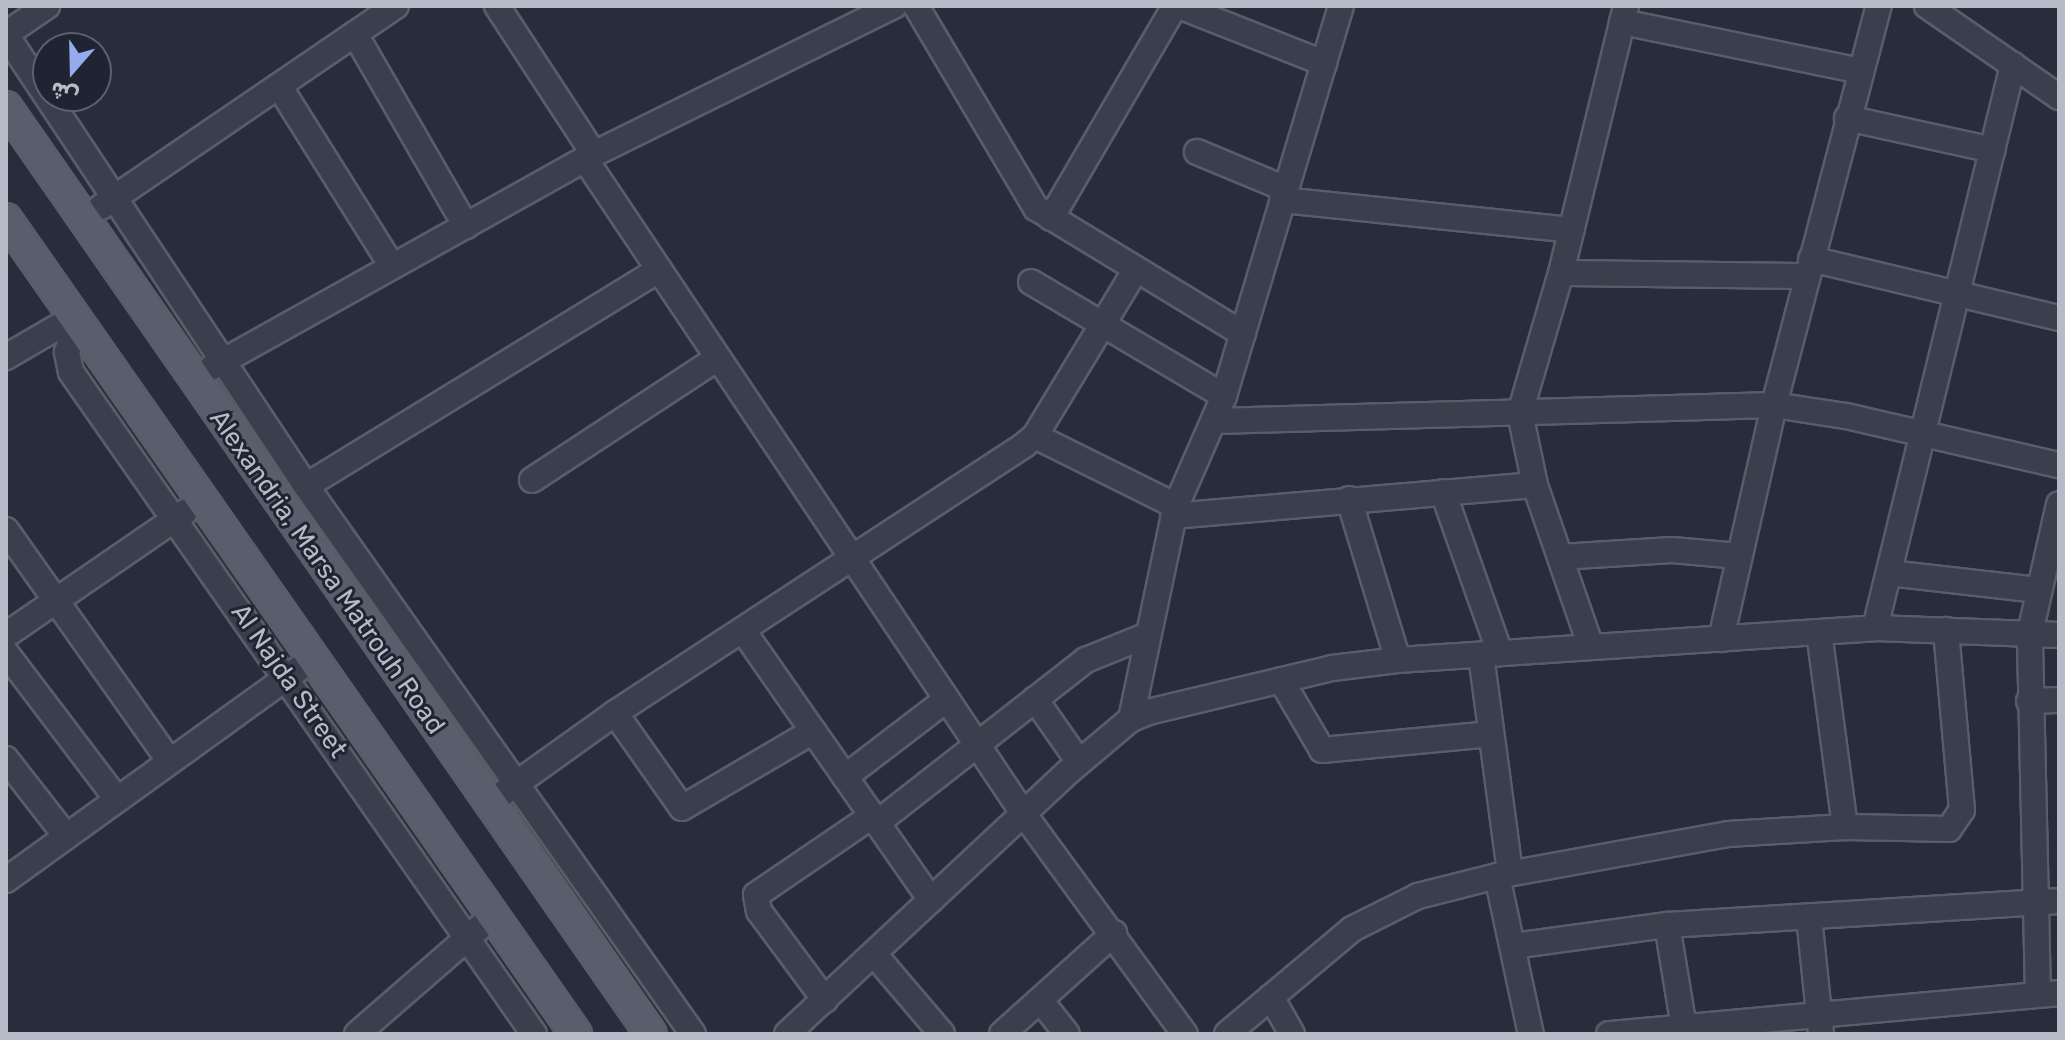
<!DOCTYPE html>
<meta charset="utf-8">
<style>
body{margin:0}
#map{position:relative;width:2065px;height:1040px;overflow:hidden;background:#272d3c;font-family:Rubik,Vazirmatn,sans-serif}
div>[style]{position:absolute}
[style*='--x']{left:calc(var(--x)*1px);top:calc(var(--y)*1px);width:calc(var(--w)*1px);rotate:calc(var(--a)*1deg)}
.roads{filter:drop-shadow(2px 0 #595d6a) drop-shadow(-2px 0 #595d6a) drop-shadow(0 2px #595d6a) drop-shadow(0 -2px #595d6a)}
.minor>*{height:24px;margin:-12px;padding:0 12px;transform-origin:12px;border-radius:12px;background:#3b3f4d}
.major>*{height:30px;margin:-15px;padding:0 15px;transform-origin:15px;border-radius:15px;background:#595e6c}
span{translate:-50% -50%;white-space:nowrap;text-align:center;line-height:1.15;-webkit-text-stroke:6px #202432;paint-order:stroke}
.street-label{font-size:26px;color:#b7bbc7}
.frame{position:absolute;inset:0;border:8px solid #b7bbc7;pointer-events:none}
.north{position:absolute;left:32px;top:32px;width:80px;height:80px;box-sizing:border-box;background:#202432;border:2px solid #5c606e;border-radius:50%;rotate:200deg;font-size:22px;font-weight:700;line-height:32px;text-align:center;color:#b7bbc7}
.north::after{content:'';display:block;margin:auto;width:28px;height:36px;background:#96abed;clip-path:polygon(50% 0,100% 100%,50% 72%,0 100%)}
</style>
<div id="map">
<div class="roads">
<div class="minor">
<i style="--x:497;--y:6;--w:177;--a:56.8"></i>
<i style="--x:916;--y:6;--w:235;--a:59.3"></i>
<i style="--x:1036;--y:208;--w:242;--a:31.3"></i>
<i style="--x:1179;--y:6;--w:156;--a:21.5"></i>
<i style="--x:1927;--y:6;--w:160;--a:34.6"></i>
<i style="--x:1622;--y:22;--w:243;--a:11.6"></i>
<i style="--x:6;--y:34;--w:50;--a:-34.3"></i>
<i style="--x:355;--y:34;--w:222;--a:60"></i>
<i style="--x:6;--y:35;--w:542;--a:56.37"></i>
<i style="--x:306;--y:486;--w:671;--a:54.77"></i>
<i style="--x:279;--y:86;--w:213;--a:57.9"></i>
<i style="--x:1847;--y:118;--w:149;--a:12.4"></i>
<i style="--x:1197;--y:152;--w:96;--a:22.6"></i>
<i style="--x:585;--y:159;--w:787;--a:56.19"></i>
<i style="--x:1023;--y:813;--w:274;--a:53.8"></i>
<i style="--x:1282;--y:200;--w:291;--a:5.9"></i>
<i style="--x:101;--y:207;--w:357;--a:-34.3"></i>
<i style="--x:1051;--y:218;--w:246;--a:-59.7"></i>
<i style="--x:1811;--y:259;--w:255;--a:13.4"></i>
<i style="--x:1561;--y:273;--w:245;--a:0.7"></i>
<i style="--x:1031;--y:282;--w:224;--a:30.6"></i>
<i style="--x:77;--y:324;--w:30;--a:110"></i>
<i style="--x:67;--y:352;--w:20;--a:79"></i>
<i style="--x:71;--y:372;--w:808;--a:55.03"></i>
<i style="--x:6;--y:357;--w:78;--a:-30.2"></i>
<i style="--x:211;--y:368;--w:439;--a:-29.2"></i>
<i style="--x:594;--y:154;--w:335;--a:-26.3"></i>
<i style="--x:1216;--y:421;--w:558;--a:-1.64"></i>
<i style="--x:1774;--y:405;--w:73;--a:8.7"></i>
<i style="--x:1846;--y:416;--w:219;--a:13"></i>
<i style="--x:1035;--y:436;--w:157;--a:26.4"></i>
<i style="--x:532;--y:480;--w:222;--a:-33.3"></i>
<i style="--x:306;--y:486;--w:414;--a:-31.5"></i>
<i style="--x:1443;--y:492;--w:171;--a:70.5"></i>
<i style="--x:1349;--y:499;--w:168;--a:73.1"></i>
<i style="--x:1173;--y:516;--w:363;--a:-4.9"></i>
<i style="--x:6;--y:530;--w:281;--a:54.7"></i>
<i style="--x:1560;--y:557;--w:112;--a:-3.6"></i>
<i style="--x:1672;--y:550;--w:67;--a:5.1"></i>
<i style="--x:1889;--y:573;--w:150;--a:6.5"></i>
<i style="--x:1875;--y:628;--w:580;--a:-76.23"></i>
<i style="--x:744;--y:632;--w:327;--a:55.1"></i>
<i style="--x:1819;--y:632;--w:197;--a:82.4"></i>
<i style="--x:6;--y:635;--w:217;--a:-34.5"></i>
<i style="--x:1721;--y:639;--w:240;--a:-77.2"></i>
<i style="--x:1774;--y:405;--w:413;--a:-75.3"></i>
<i style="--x:1591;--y:647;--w:171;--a:-109.1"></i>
<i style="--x:1535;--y:485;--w:74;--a:-101.8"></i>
<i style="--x:1520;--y:413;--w:146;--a:-73.7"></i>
<i style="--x:1561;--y:273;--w:275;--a:-76.3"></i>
<i style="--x:6;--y:653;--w:182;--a:52.8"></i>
<i style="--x:1481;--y:655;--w:220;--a:82.4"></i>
<i style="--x:1281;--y:680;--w:81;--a:59.6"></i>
<i style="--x:1322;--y:750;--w:170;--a:-5.4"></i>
<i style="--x:1035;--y:699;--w:77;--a:55.1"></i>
<i style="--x:2029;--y:701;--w:30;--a:-2"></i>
<i style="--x:615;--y:713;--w:116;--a:54.8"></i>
<i style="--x:682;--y:808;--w:152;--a:-30.4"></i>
<i style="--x:1131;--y:719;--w:218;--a:-78.1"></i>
<i style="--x:1176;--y:506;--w:120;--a:-66.4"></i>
<i style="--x:1224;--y:396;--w:407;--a:-73.3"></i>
<i style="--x:6;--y:759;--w:98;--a:52.1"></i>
<i style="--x:845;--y:777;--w:128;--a:-37.4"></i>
<i style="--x:488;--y:804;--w:156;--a:-35.6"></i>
<i style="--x:615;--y:713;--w:488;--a:-33.2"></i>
<i style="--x:1023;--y:446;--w:16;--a:-40"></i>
<i style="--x:1035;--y:436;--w:195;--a:-58.8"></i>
<i style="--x:877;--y:823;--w:265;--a:-38"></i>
<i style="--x:1086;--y:660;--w:67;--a:-22"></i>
<i style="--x:1497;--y:876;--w:162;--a:77.9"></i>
<i style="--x:6;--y:880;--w:377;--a:-35.8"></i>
<i style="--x:1809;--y:917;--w:118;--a:84.1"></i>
<i style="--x:1667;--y:925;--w:110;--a:80.6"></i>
<i style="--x:1513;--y:946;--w:155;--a:-7.8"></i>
<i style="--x:1667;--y:925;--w:393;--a:-3.5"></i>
<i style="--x:874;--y:954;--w:105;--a:49.6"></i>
<i style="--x:2038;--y:995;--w:362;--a:-91.3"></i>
<i style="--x:2030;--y:633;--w:132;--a:-77.3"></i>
<i style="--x:1271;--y:997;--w:43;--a:60.4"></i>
<i style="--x:825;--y:1000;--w:111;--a:-126.6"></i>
<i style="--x:759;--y:911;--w:16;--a:-101"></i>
<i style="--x:756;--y:895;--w:140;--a:-34.3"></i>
<i style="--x:1040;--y:1000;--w:43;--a:51.5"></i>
<i style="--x:357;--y:1034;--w:181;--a:-41"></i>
<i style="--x:787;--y:1034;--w:384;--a:-43"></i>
<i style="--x:1068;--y:772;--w:82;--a:-40.1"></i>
<i style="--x:1131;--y:719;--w:18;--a:-22"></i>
<i style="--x:1148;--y:712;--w:189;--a:-13.4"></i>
<i style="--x:1332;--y:668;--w:66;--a:-6.9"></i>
<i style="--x:1398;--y:660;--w:478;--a:-3.8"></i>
<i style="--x:1875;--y:628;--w:184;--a:2.2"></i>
<i style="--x:1002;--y:1034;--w:151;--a:-42"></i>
<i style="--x:1227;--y:1034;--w:163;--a:-40"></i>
<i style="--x:1352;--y:929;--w:74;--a:-26.6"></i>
<i style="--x:1418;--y:896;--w:81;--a:-14.2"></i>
<i style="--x:1497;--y:876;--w:235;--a:-10.3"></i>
<i style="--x:1728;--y:834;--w:117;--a:-3.4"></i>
<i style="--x:1845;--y:827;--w:104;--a:1.1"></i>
<i style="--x:1949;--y:829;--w:23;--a:-56"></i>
<i style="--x:1962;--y:810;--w:181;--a:-95.1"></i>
<i style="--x:1609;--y:1034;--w:452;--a:-5.2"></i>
</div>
<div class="major">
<i style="--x:6;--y:107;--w:1129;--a:55.17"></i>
<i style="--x:6;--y:219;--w:995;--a:55.03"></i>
</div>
</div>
<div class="street-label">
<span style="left:327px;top:572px;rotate:55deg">Alexandria, Marsa Matrouh Road</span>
<span style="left:289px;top:681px;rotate:55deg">Al Najda Street</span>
</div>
<div class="frame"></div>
<div class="north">ش</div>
</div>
